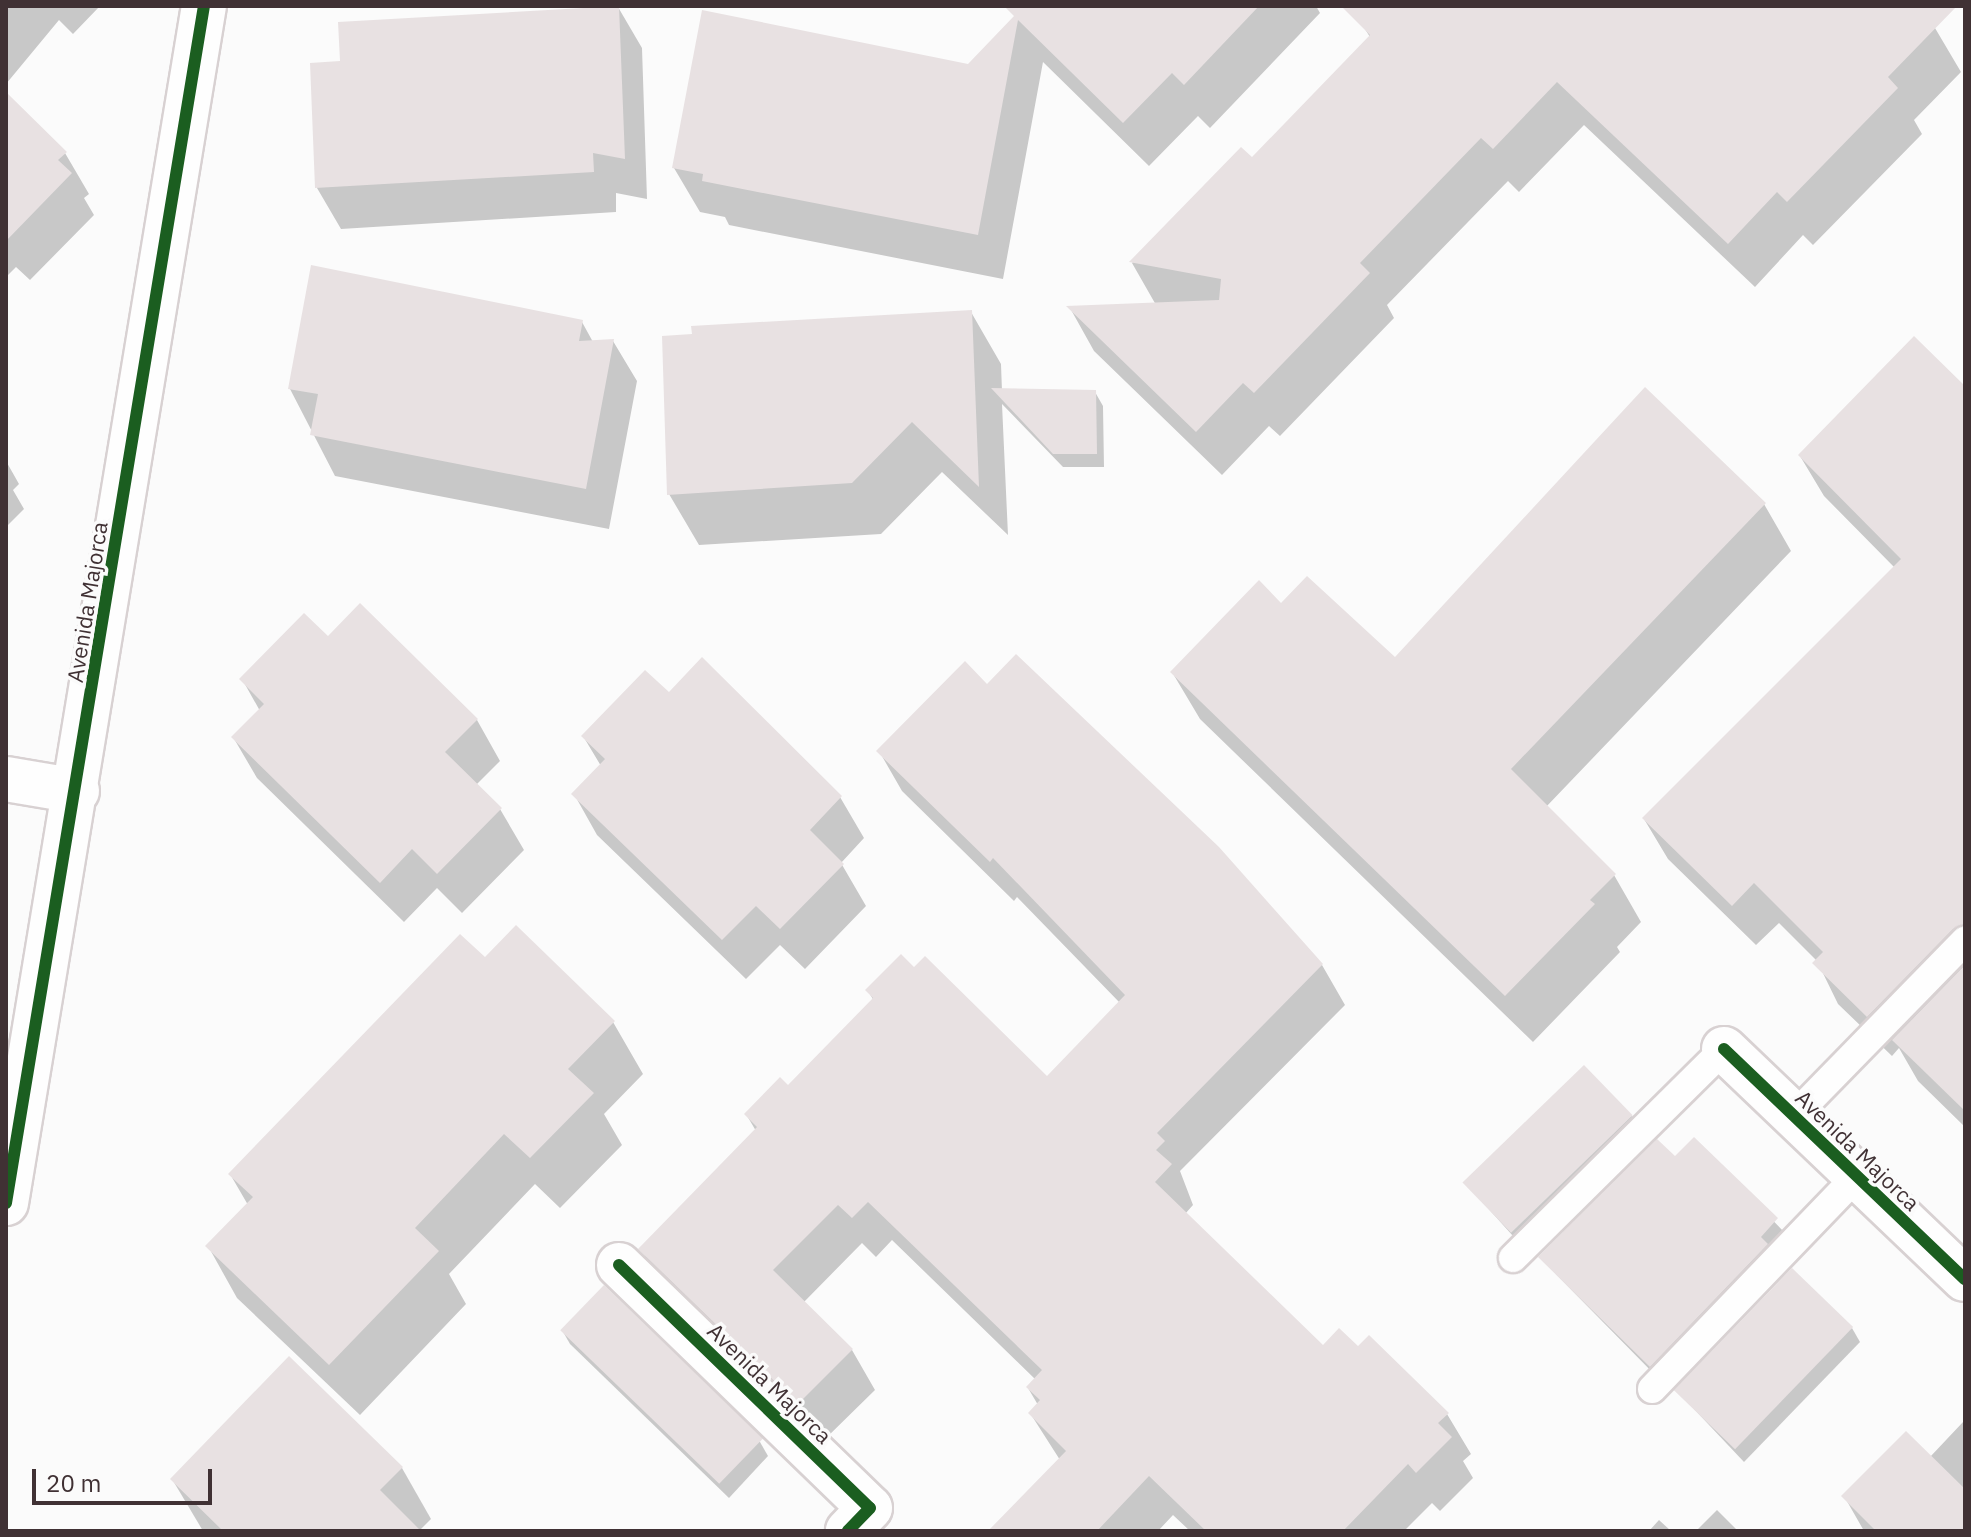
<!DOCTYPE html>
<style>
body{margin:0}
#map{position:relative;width:1971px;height:1537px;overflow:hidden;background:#fbfbfb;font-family:"IBM Plex Sans",sans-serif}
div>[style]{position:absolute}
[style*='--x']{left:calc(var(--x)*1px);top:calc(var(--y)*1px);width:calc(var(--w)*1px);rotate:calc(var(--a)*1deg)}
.shadow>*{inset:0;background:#0003}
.building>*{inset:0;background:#e8e1e2;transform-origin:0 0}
.roads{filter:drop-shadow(2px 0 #d8d1d2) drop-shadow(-2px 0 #d8d1d2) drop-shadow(0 2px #d8d1d2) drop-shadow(0 -2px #d8d1d2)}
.lane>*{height:28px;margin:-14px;padding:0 14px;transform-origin:14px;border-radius:14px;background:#fefefe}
.street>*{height:44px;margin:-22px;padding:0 22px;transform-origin:22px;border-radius:22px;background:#fefefe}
.secondary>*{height:44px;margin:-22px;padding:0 22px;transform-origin:22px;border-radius:22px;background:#fefefe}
.cycleway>*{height:12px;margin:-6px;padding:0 6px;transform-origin:6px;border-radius:6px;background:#1b5e20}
span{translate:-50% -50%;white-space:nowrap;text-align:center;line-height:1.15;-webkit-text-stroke:7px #fbfbfb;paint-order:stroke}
.street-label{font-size:22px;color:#403134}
.frame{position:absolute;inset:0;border:8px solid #403134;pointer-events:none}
.scale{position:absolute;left:32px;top:1469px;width:180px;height:36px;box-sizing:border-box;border:4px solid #403134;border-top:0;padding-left:10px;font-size:24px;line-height:28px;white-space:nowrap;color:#403134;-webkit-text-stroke:6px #fbfbfb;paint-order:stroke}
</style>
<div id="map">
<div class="shadow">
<i style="clip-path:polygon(6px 6px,100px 6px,73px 34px,59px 20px,6px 84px)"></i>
<i style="clip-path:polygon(1026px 6px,1316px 6px,1320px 13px,1210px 128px,1198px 116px,1149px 166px,1043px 62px,1003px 279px,729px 225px,725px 217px,700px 212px,674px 168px,968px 66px)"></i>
<i style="clip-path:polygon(1382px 6px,1912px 6px,1935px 28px,1961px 72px,1914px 120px,1922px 134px,1813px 245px,1803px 235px,1755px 287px,1584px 125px,1519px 192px,1508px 181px,1387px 305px,1394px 318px,1280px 436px,1269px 426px,1222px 475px,1094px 351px,1070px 308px,1156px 305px,1132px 263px,1241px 150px,1252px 160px,1370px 37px,1363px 26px)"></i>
<i style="clip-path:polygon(618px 7px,642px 48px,647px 199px,616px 193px,616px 212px,341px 229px,317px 188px,312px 65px,342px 63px)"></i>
<i style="clip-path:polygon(6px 95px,65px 153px,89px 194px,84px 198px,94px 215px,30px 280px,16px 267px,6px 277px)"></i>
<i style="clip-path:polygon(971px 312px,1001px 364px,1002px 391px,1095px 392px,1103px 406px,1104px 467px,1063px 467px,1002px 404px,1008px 535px,942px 472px,881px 534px,699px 545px,669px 494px)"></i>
<i style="clip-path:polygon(582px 322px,593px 342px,613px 341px,637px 381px,609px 529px,335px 476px,290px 389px)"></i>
<i style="clip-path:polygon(1965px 390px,1965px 1127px,1918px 1081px,1899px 1048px,1892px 1056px,1838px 1004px,1817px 961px,1779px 923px,1756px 945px,1668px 859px,1644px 819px,1895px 568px,1824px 496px,1800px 456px)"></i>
<i style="clip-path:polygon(6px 461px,19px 484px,13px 490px,24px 509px,6px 527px)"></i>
<i style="clip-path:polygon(1764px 504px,1791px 551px,1546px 807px,1614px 875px,1641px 922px,1617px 947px,1620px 952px,1533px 1042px,1200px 719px,1172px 672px,1281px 606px,1395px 659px)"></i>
<i style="clip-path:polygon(360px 606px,477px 720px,500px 761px,476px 785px,500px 809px,524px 850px,462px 913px,437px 888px,404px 922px,257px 778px,233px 737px,260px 711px,242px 679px,328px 639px)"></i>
<i style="clip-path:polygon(987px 687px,1322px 965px,1345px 1005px,1180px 1171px,1193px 1205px,1185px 1214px,1323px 1348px,1358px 1349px,1447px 1414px,1471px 1454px,1463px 1461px,1473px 1478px,1440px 1511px,1432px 1503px,1404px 1531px,1190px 1531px,1173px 1515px,1158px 1531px,991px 1531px,1060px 1460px,1030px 1413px,1038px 1405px,1028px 1388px,1036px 1380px,892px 1240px,876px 1257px,862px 1243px,803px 1303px,852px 1350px,875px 1390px,822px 1442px,664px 1289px,641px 1249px,756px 1131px,746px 1114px,788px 1088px,874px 1001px,868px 991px,1047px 1079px,1120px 1003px,1017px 897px,1014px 901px,902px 791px,879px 751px)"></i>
<i style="clip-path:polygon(669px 695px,840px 797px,864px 838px,841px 863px,866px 906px,805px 969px,780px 945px,746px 979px,597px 835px,574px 794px,601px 766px,583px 736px)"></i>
<i style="clip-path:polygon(486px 960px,613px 1022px,643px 1074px,604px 1114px,622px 1145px,560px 1208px,535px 1184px,449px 1274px,466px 1304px,360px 1415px,237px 1298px,208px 1246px,248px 1205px,230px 1174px)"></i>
<i style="clip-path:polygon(1632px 1116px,1640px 1130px,1522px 1246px,1468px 1186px)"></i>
<i style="clip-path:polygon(1694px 1139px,1785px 1233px,1659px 1379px,1540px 1258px,1675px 1159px)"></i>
<i style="clip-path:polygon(1852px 1328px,1860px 1342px,1744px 1462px,1677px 1391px)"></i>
<i style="clip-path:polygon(562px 1330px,760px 1442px,768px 1456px,729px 1498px,570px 1344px)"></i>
<i style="clip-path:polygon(1963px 1422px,1965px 1531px,1864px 1531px,1844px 1496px,1930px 1457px)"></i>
<i style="clip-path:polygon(402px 1468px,431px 1519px,419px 1531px,203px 1531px,172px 1479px)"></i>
<i style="clip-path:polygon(1717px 1510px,1738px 1531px,1696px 1531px)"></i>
<i style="clip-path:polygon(1659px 1520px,1671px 1531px,1649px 1531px)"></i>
</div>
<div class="building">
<i style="clip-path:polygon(619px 6px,625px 159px,593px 153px,594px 172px,315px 188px,310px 63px,340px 61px,338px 22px)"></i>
<i style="clip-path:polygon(1004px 6px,1259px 6px,1184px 85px,1172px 73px,1123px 123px,1018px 20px,978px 235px,702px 181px,703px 174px,672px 168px,702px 10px,968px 64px,1014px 16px)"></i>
<i style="clip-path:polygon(1341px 6px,1957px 6px,1888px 77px,1898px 88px,1787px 202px,1777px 192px,1728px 244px,1557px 82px,1493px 149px,1481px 138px,1360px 263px,1370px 273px,1254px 393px,1243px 383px,1196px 432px,1066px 306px,1219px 300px,1221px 279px,1129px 262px,1241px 147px,1252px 157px,1370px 35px)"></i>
<i style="clip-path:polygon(6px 92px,67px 152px,58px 160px,72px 173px,6px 241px)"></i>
<i style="clip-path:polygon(311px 265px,583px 320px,579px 341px,614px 339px,586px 489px,310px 435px,318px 394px,288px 389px)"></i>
<i style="clip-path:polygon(972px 310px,979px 487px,912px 422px,852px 483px,667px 495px,662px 336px,692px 334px,691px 326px)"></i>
<i style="clip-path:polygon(1914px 336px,1965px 386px,1965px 924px,1953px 929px,1867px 1017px,1812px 963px,1823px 952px,1754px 883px,1732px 906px,1642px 818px,1901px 559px,1798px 455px)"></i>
<i style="clip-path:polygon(1645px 387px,1766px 503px,1511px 769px,1616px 874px,1590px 900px,1595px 904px,1505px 996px,1170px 672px,1259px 580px,1281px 603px,1307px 576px,1395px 657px)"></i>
<i style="clip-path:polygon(991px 388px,1096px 390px,1097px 454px,1053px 454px)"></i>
<i style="clip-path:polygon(360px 603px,478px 719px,445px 752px,502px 808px,437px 874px,412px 849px,380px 883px,231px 737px,264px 704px,239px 679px,304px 613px,328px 636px)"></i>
<i style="clip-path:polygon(1016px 654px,1219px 847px,1323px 964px,1157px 1133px,1165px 1141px,1156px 1150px,1172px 1164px,1155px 1182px,1323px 1345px,1339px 1328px,1358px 1346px,1369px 1335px,1449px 1413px,1438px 1423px,1452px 1437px,1416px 1473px,1408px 1464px,1343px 1531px,1206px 1531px,1149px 1476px,1097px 1531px,988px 1531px,1066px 1451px,1028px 1413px,1040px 1400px,1026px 1387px,1042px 1370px,868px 1202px,852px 1218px,838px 1205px,773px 1270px,853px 1349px,798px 1404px,638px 1249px,757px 1127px,744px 1114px,780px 1077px,788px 1085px,873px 998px,865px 990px,901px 954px,914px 967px,925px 956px,1047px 1076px,1125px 995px,993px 858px,990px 862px,876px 751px,965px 661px,987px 684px)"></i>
<i style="clip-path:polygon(702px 657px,842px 796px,810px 830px,844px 864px,780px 929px,756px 906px,722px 940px,571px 794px,605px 759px,581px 736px,645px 670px,669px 692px)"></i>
<i style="clip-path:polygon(516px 925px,615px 1021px,568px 1069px,594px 1093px,530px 1158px,504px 1134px,415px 1228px,439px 1251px,329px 1365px,205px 1246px,253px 1197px,228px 1174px,460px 934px,485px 957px)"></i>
<i style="clip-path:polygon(1965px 965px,1965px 1111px,1892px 1040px)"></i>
<i style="left:1584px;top:1065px;width:70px;height:169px;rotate:46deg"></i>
<i style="clip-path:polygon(1694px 1137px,1778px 1218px,1761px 1237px,1768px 1244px,1650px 1367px,1538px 1257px,1657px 1139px,1675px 1156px)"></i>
<i style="left:1792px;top:1268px;width:85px;height:170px;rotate:44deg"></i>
<i style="left:604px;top:1285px;width:221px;height:63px;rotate:44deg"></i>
<i style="clip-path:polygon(289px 1356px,403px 1467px,380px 1490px,421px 1531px,223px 1531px,170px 1479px)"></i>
<i style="clip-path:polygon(1906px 1431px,1965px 1489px,1965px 1531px,1876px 1531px,1841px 1496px)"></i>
</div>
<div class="roads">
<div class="lane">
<i style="--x:1794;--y:1116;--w:245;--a:-45.7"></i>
<i style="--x:1513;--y:1258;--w:297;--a:-44.7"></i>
<i style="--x:1652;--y:1389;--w:296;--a:-46.1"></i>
</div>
<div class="street">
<i style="--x:6;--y:779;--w:72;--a:9.6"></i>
<i style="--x:1724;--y:1049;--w:333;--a:43.7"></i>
<i style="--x:619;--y:1265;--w:349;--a:44.1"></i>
<i style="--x:870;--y:1508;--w:32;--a:134"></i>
</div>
<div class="secondary">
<i style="--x:6;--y:1203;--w:1213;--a:-80.61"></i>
</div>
</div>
<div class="cycleway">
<i style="--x:1724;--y:1049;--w:333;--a:43.7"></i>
<i style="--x:6;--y:1203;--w:1213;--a:-80.61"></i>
<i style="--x:619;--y:1265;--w:349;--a:44.1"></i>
<i style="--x:870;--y:1508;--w:32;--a:134"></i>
</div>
<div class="street-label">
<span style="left:87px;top:602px;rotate:-81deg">Avenida Majorca</span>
<span style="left:1858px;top:1150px;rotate:44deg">Avenida Majorca</span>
<span style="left:770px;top:1383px;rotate:44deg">Avenida Majorca</span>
</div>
<div class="frame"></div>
<div class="scale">20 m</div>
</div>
